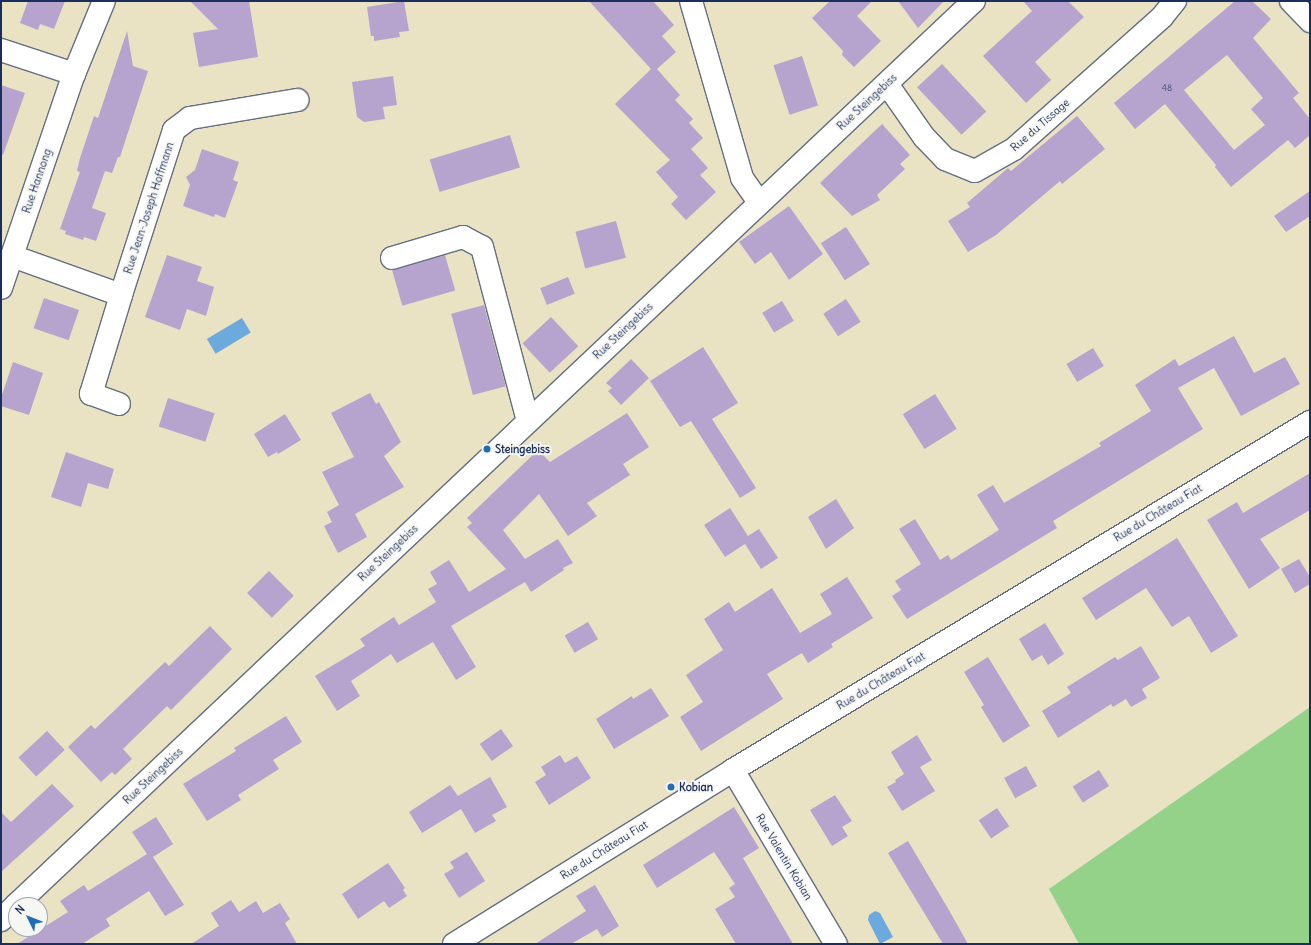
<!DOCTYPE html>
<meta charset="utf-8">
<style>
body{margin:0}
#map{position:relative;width:1311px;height:945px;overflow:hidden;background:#e9e3c4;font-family:Delius,sans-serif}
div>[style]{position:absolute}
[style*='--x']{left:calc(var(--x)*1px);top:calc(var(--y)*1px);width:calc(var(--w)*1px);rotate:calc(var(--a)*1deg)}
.green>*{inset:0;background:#93d288}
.water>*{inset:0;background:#6caade;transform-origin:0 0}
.building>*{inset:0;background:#b6a4ce;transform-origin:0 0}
.roads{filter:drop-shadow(1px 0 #636e82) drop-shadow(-1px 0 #636e82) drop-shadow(0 1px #636e82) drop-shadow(0 -1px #636e82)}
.minor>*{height:22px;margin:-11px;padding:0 11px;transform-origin:11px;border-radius:11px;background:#fff}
.dots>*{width:11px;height:11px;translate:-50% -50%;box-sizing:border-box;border:2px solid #f6f6f2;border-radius:50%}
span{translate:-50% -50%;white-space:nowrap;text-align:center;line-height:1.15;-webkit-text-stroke:4px #f6f6f2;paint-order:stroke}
.number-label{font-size:9px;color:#424c7a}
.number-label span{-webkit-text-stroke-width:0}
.street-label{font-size:11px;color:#1b2f5e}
.poi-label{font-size:11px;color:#1b2f5e;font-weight:700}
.left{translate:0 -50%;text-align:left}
.frame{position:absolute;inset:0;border:2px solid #1b2f5e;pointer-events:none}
.north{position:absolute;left:8px;top:897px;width:40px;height:40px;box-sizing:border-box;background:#f6f6f2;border:1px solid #9ea6b7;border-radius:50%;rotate:313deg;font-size:11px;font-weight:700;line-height:16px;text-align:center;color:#1b2f5e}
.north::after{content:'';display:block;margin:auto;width:14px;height:18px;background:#1f6fb2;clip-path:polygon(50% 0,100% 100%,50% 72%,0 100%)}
</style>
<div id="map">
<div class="green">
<i style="clip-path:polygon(1310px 707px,1310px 944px,1079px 944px,1049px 889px)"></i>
</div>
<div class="water">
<i style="left:242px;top:318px;width:17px;height:41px;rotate:59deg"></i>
<i style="clip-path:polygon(875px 911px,880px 913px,893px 937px,880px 944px,868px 920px,869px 915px)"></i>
</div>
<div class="building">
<i style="clip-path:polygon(28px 1px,65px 1px,54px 29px,40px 24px,38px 30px,20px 23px)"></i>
<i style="clip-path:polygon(190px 1px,249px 1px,258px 57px,199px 67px,193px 33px,218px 29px)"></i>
<i style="clip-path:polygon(404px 1px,409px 31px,399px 32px,400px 37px,374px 41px,374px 36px,371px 36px,367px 7px)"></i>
<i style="clip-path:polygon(589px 1px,653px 1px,674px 25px,662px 36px,676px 52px,657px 69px,680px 95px,675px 100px,693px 119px,689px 123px,703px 138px,691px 149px,708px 168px,700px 175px,716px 192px,686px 220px,671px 204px,678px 197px,656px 172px,670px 160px,615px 104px,651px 69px)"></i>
<i style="clip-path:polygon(830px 1px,872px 1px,857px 16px,881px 41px,854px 67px,842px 55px,843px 51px,812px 18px)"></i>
<i style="clip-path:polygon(898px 1px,944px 1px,918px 28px)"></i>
<i style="clip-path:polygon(1023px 1px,1068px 1px,1084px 17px,1035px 62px,1051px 80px,1026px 103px,983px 56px,1032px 11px)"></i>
<i style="clip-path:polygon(evenodd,1235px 1px,1252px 1px,1271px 19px,1253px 38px,1299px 93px,1293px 98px,1310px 119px,1310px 135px,1295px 148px,1288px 140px,1231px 187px,1215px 167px,1216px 165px,1165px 104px,1135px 129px,1114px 103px,1235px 1px,1227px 55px,1263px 98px,1251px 109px,1265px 125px,1234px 150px,1184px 90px,1227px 55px)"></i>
<i style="clip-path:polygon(127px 31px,133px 66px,148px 71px,120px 157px,118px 157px,112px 173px,105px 171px,92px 208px,106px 213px,96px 241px,84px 237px,83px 240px,65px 234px,66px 231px,60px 229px,80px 172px,77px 171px,80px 158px,94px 116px,98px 118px)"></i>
<i style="left:802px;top:56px;width:52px;height:30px;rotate:72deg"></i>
<i style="left:942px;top:64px;width:65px;height:34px;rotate:47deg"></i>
<i style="clip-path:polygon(393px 76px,397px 105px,383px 107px,385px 119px,364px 122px,357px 117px,352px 82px)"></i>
<i style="clip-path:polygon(1px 85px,25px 93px,3px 155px,1px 154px)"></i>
<i style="clip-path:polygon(1077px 116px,1105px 149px,1062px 184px,1060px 181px,996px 235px,968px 252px,948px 221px,970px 207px,967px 203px,1008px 168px,1011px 171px)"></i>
<i style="clip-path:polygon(882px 124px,910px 155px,900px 164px,905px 169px,877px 195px,880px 200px,852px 216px,820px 183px)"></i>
<i style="left:510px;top:135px;width:34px;height:84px;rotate:73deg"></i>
<i style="clip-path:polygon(202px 149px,239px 162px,233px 180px,238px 182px,225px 218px,215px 214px,214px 217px,183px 206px,190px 185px,186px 177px,195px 170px)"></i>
<i style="clip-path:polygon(1310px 191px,1310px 216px,1286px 232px,1274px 216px)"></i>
<i style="clip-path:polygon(789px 206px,823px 254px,789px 280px,771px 252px,755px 264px,739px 242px)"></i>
<i style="left:616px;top:221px;width:38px;height:42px;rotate:75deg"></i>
<i style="left:846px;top:227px;width:44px;height:30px;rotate:57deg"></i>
<i style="clip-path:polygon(167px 255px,202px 267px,197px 281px,214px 287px,206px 316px,187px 309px,180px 330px,145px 317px)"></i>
<i style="left:445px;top:255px;width:37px;height:55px;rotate:74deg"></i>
<i style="left:568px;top:277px;width:18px;height:30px;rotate:68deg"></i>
<i style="left:44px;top:298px;width:37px;height:32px;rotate:19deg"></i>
<i style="left:846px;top:299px;width:27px;height:27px;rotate:57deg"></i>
<i style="left:782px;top:301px;width:23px;height:23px;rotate:59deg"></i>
<i style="left:484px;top:305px;width:84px;height:34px;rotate:75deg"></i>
<i style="left:551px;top:317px;width:40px;height:39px;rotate:47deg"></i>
<i style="clip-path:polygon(1234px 336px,1254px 373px,1285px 357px,1300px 384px,1241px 416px,1214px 368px,1178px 388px,1203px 429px,1053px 521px,1057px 528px,907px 619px,892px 596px,901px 590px,895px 581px,921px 564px,899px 529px,915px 519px,940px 560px,948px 555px,951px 560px,999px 530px,977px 495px,993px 485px,1004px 503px,1101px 446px,1099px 443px,1151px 411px,1135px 385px,1175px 359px,1179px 366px)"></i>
<i style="clip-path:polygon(703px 347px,738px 403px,712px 419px,756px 488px,740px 498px,691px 421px,680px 427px,650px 381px)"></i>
<i style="left:1093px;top:348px;width:21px;height:31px;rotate:59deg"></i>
<i style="clip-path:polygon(631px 359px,649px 378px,621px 405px,608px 391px,612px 388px,606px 383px)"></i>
<i style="clip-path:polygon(13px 362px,43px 373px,29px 415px,1px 406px,1px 398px)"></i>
<i style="clip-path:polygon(370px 393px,376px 404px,379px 402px,401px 442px,384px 456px,404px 487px,355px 514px,367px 537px,338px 553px,324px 526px,332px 522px,327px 512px,339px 505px,322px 472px,354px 457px,331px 413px)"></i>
<i style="left:935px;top:394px;width:41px;height:38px;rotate:58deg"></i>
<i style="left:168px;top:398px;width:49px;height:30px;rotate:18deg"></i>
<i style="clip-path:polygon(627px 413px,649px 447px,623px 464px,630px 475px,587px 503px,597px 516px,568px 536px,539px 494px,503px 530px,525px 559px,558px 539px,573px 563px,563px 568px,564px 570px,531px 592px,525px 582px,451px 626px,476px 667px,456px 680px,433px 642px,397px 663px,391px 654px,351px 681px,360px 696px,337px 711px,315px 676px,365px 646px,360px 639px,394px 617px,399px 625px,436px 602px,428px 589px,437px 584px,430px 572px,449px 560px,469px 592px,506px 569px,467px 527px,472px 523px,467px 518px,538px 450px,550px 462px)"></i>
<i style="clip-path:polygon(285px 414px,301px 440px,278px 454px,277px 452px,268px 457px,254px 434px)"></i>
<i style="clip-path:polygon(66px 452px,114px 469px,108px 489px,88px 483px,81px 507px,51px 497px)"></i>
<i style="clip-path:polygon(1310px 473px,1310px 510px,1260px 539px,1280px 568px,1249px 589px,1207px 520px,1237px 502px,1243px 513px)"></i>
<i style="clip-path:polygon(836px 499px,854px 528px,826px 549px,808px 517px)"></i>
<i style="clip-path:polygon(730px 508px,748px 536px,759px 529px,778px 558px,761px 569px,745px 544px,725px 557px,704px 525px)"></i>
<i style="clip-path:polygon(1177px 538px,1238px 636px,1211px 653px,1189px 616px,1172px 627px,1146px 588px,1096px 620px,1082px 598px)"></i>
<i style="clip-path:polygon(1299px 559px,1310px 577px,1310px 584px,1295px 593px,1281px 569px)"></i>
<i style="left:269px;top:571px;width:35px;height:31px;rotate:45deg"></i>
<i style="clip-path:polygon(847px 577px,873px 618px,831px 644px,833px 647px,808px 663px,802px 653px,767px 674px,783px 699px,701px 751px,680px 717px,703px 702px,686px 675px,723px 650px,704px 619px,729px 602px,735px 612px,772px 588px,800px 633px,832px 614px,820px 594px)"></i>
<i style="left:588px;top:622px;width:20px;height:27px;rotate:60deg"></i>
<i style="clip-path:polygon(1045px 623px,1064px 654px,1048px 665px,1042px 655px,1032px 661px,1019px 639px)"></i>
<i style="clip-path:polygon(210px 626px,232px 649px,171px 710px,167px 706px,123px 749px,132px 759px,115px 775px,112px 772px,101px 782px,68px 747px,91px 725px,95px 729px,165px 662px,169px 666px)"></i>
<i style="clip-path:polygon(1141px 646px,1160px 678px,1142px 689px,1147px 698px,1131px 707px,1126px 699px,1113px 707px,1111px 704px,1058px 738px,1042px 711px,1071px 693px,1067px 687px,1115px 657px,1118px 660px)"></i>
<i style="clip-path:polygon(988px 657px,1030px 726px,1003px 743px,981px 707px,984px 705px,964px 672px)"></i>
<i style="clip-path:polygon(651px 688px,669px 716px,614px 749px,596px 719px,632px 696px,633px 699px)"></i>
<i style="clip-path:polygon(286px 716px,302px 742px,273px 760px,279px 769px,238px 795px,241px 800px,207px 821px,183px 784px,236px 751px,234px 748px)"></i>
<i style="left:501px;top:729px;width:21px;height:26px;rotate:55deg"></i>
<i style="left:47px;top:731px;width:26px;height:39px;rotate:47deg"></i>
<i style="clip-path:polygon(917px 735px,932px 760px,920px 767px,935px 791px,902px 811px,887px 787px,896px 782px,895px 780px,904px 774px,891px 752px)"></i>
<i style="clip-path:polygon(560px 755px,565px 763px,577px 756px,591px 778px,549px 805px,535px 782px,546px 775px,541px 767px)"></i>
<i style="left:1026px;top:766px;width:23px;height:25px;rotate:61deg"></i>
<i style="left:1099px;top:770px;width:19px;height:31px;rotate:58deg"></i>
<i style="clip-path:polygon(490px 777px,507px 807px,492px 815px,496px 821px,475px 833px,461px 809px,422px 833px,409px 812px,450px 785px,458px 796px)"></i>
<i style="clip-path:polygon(52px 784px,74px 806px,1px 872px,1px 812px,11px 822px)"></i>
<i style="clip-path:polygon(835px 795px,852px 821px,842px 827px,848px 836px,832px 846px,810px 810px)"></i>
<i style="clip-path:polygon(734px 807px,759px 848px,743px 858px,793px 944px,736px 944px,715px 909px,735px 897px,729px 888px,735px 884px,714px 852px,657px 888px,643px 865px)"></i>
<i style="left:997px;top:808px;width:22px;height:22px;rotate:56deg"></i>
<i style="clip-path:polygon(156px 817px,173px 844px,153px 857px,184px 905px,165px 916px,149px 891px,106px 919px,110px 926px,82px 944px,17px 944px,68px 912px,60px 901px,84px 885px,88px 891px,147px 854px,132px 832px)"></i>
<i style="clip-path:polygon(908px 841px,950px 912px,968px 944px,943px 944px,888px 853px)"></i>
<i style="clip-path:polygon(467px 852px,485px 881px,459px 898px,444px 874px,454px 868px,450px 862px)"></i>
<i style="clip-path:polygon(388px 863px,405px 888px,403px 890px,407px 896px,389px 908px,384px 901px,358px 919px,342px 894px)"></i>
<i style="clip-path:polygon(595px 885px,619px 926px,602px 937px,597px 929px,571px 944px,535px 944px,586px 911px,576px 896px)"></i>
<i style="clip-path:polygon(231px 900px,239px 912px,256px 901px,263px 913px,280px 903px,290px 919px,285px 923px,297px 944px,191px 944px,219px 926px,211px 913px)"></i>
</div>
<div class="roads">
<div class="minor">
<i style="--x:691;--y:1;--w:184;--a:73.9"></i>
<i style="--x:742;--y:178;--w:29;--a:55"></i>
<i style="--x:1291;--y:1;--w:28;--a:46"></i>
<i style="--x:1;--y:50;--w:77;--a:18.2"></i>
<i style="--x:887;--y:84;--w:65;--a:55.1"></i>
<i style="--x:924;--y:137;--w:30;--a:46"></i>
<i style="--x:945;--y:159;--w:32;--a:22"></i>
<i style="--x:975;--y:171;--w:45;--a:-29.4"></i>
<i style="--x:1014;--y:149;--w:198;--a:-41.7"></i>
<i style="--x:1162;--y:17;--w:21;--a:-51"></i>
<i style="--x:12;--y:256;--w:116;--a:19.7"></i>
<i style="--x:392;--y:258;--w:74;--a:-16.5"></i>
<i style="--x:463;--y:237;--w:21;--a:28"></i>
<i style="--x:482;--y:247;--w:180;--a:75.2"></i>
<i style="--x:1;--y:288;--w:226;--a:-71.2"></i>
<i style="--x:74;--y:74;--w:79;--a:-67.7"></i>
<i style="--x:119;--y:404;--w:30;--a:-160"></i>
<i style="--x:91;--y:394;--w:103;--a:-73.1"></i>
<i style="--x:121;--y:295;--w:173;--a:-72.2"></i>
<i style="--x:174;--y:130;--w:20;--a:-37"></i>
<i style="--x:190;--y:118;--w:109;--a:-9.5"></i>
<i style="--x:733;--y:770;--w:202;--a:59.4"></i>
<i style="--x:16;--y:905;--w:1317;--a:-43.34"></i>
<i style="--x:1;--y:920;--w:21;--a:-45"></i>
<i style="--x:454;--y:944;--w:329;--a:-31.9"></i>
<i style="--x:733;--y:770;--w:674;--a:-31.1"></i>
</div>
</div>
<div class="dots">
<i style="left:487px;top:449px;background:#1f6fb2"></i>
<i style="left:671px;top:787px;background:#1f6fb2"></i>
</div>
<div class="number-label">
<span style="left:1167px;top:88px">48</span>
</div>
<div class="street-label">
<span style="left:867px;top:102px;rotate:-43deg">Rue Steingebiss</span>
<span style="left:1040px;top:125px;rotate:-41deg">Rue du Tissage</span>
<span style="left:37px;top:181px;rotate:-71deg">Rue Hannong</span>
<span style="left:149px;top:208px;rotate:-72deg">Rue Jean-Joseph Hoffmann</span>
<span style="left:623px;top:331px;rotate:-43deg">Rue Steingebiss</span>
<span style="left:1158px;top:513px;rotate:-31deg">Rue du Château Fiat</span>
<span style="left:388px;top:553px;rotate:-43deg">Rue Steingebiss</span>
<span style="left:881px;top:681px;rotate:-31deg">Rue du Château Fiat</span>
<span style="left:153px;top:776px;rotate:-43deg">Rue Steingebiss</span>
<span style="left:604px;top:850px;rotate:-32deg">Rue du Château Fiat</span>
<span style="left:784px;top:857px;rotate:59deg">Rue Valentin Kobian</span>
</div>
<div class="poi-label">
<span class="left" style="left:495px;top:449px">Steingebiss</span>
<span class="left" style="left:679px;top:787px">Kobian</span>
</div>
<div class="frame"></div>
<div class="north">N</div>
</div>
